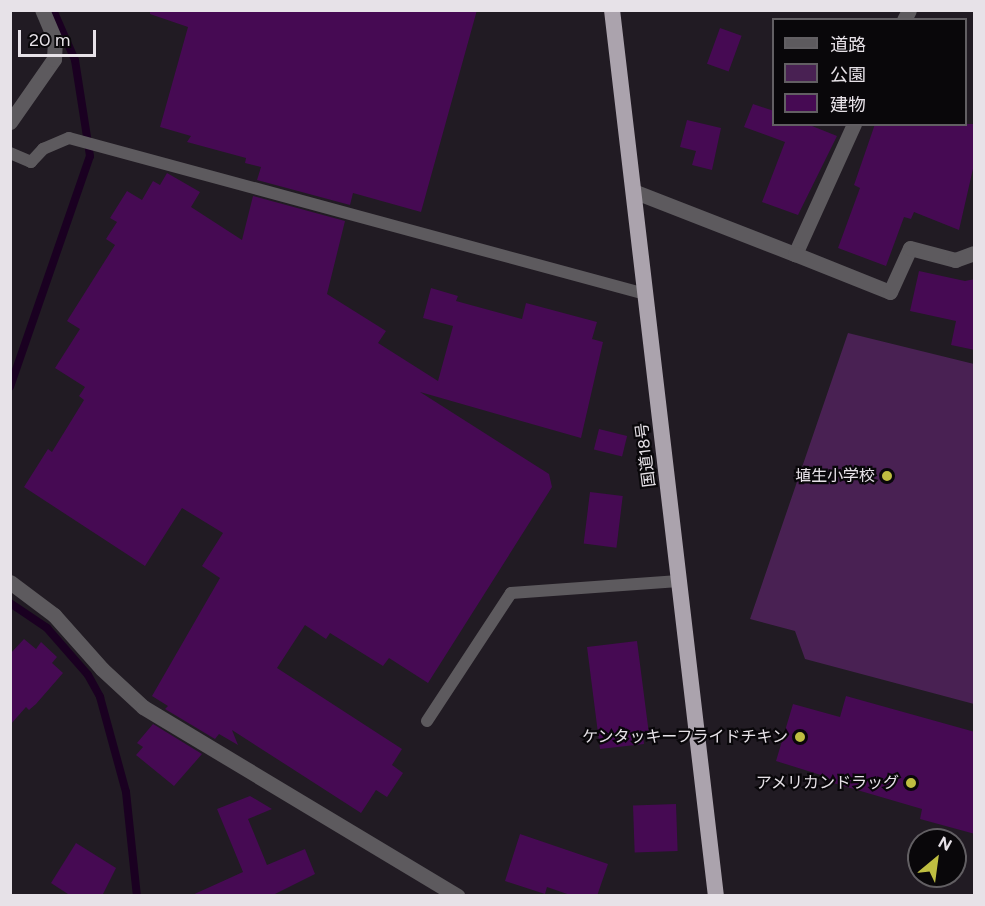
<!DOCTYPE html>
<meta charset="utf-8">
<style>
body{margin:0}
#map{position:relative;width:985px;height:906px;overflow:hidden;background:#211b23;font-family:Figtree,"Noto Sans JP",sans-serif}
div>[style]{position:absolute}
[style*='--x']{left:calc(var(--x)*1px);top:calc(var(--y)*1px);width:calc(var(--w)*1px);rotate:calc(var(--a)*1deg)}
.green>*{inset:0;background:#492153}
.stream>*{height:8px;margin:-4px;padding:0 4px;transform-origin:4px;border-radius:4px;background:#1a0021}
.building>*{inset:0;background:#460a53;transform-origin:0 0}
.service>*{height:12px;margin:-6px;padding:0 6px;transform-origin:6px;border-radius:6px;background:#5d5a5e}
.minor>*{height:15px;margin:-7.5px;padding:0 7.5px;transform-origin:7.5px;border-radius:7.5px;background:#5d5a5e}
.trunk>*{height:16px;margin:-8px;padding:0 8px;transform-origin:8px;border-radius:8px;background:#aba3ad}
.dots>*{width:16px;height:16px;translate:-50% -50%;box-sizing:border-box;border:3px solid #09070a;border-radius:50%}
span{translate:-50% -50%;white-space:nowrap;text-align:center;line-height:1.15;-webkit-text-stroke:4.5px #09070a;paint-order:stroke}
.street-label{font-size:16px;color:#e7e2e8}
.poi-label{font-size:16px;color:#e7e2e8}
.right{translate:-100% -50%;text-align:right}
.frame{position:absolute;inset:0;border:12px solid #e7e2e8;pointer-events:none}
.legend{position:absolute;left:772px;top:18px;width:195px;height:108px;box-sizing:border-box;background:#09070a;border:2px solid #625f63;margin:0;padding:8px 10px;list-style:none;font-size:18px;color:#e7e2e8}
.legend li{display:flex;align-items:center;gap:12px;height:30px}
.legend b{width:30px;border:2px solid #625f63}
.north{position:absolute;left:907px;top:828px;width:60px;height:60px;box-sizing:border-box;background:#09070a;border:2px solid #625f63;border-radius:50%;rotate:29deg;font-size:16px;font-weight:700;line-height:24px;text-align:center;color:#e7e2e8}
.north::after{content:'';display:block;margin:auto;width:21px;height:27px;background:#bfbe41;clip-path:polygon(50% 0,100% 100%,50% 72%,0 100%)}
.scale{position:absolute;left:18px;top:30px;width:78px;height:27px;box-sizing:border-box;border:3px solid #e7e2e8;border-top:0;padding-left:8px;font-size:18px;line-height:21px;white-space:nowrap;color:#e7e2e8;-webkit-text-stroke:4px #09070a;paint-order:stroke}
</style>
<div id="map">
<div class="green">
<i style="clip-path:polygon(848px 333px,974px 364px,974px 704px,805px 659px,795px 631px,750px 619px)"></i>
</div>
<div class="stream">
<i style="--x:10;--y:387;--w:244;--a:-70.9"></i>
<i style="--x:90;--y:156;--w:97;--a:-98.9"></i>
<i style="--x:75;--y:60;--w:55;--a:-113.7"></i>
<i style="--x:10;--y:603;--w:45;--a:34"></i>
<i style="--x:47;--y:628;--w:62;--a:48.9"></i>
<i style="--x:88;--y:675;--w:25;--a:61"></i>
<i style="--x:100;--y:697;--w:98;--a:74.7"></i>
<i style="--x:126;--y:792;--w:105;--a:84"></i>
</div>
<div class="building">
<i style="clip-path:polygon(150px 10px,477px 10px,421px 212px,353px 193px,350px 205px,257px 180px,261px 167px,245px 163px,246px 158px,187px 142px,191px 136px,160px 127px,188px 27px,150px 14px)"></i>
<i style="left:720px;top:28px;width:23px;height:38px;rotate:20deg"></i>
<i style="clip-path:polygon(753px 104px,774px 111px,774px 124px,807px 124px,837px 136px,798px 215px,762px 202px,785px 142px,744px 127px)"></i>
<i style="clip-path:polygon(687px 120px,721px 128px,712px 170px,692px 165px,696px 151px,680px 147px)"></i>
<i style="clip-path:polygon(875px 124px,975px 124px,975px 160px,959px 230px,914px 212px,911px 219px,904px 217px,886px 266px,838px 248px,860px 188px,854px 185px)"></i>
<i style="clip-path:polygon(167px 173px,200px 192px,191px 207px,242px 240px,253px 196px,345px 221px,327px 294px,386px 331px,378px 343px,438px 381px,453px 326px,423px 318px,431px 288px,458px 296px,456px 301px,522px 319px,526px 303px,597px 322px,592px 339px,603px 342px,581px 438px,420px 392px,549px 474px,552px 487px,428px 683px,389px 658px,383px 666px,330px 633px,326px 639px,305px 625px,277px 668px,402px 749px,392px 765px,403px 773px,387px 797px,376px 790px,361px 813px,232px 730px,238px 745px,219px 734px,215px 739px,165px 709px,168px 706px,152px 696px,220px 578px,202px 566px,223px 533px,182px 508px,145px 566px,24px 487px,48px 449px,52px 452px,84px 400px,79px 396px,85px 387px,55px 368px,80px 329px,67px 321px,115px 245px,106px 239px,117px 222px,110px 218px,127px 191px,142px 200px,153px 181px,160px 185px)"></i>
<i style="clip-path:polygon(919px 271px,965px 281px,975px 279px,975px 350px,951px 345px,956px 321px,910px 311px)"></i>
<i style="left:599px;top:429px;width:29px;height:21px;rotate:14deg"></i>
<i style="left:590px;top:492px;width:33px;height:52px;rotate:7deg"></i>
<i style="clip-path:polygon(24px 639px,36px 649px,41px 642px,57px 657px,52px 663px,63px 673px,36px 704px,29px 710px,26px 707px,10px 725px,10px 654px)"></i>
<i style="clip-path:polygon(637px 641px,649px 734px,643px 735px,644px 744px,600px 749px,587px 647px)"></i>
<i style="clip-path:polygon(846px 696px,975px 732px,975px 834px,920px 819px,922px 809px,823px 780px,824px 776px,776px 761px,793px 704px,840px 717px)"></i>
<i style="clip-path:polygon(153px 724px,202px 754px,174px 786px,136px 755px,143px 747px,137px 743px)"></i>
<i style="clip-path:polygon(250px 796px,272px 809px,248px 819px,267px 865px,305px 849px,315px 874px,271px 896px,190px 896px,243px 872px,217px 809px)"></i>
<i style="left:676px;top:804px;width:47px;height:43px;rotate:88deg"></i>
<i style="clip-path:polygon(520px 834px,608px 864px,597px 896px,573px 896px,547px 887px,545px 894px,505px 881px)"></i>
<i style="clip-path:polygon(76px 843px,116px 868px,102px 896px,71px 896px,51px 883px)"></i>
</div>
<div class="service">
<i style="--x:10;--y:153;--w:23;--a:23"></i>
<i style="--x:31;--y:162;--w:18;--a:-47"></i>
<i style="--x:43;--y:149;--w:28;--a:-23"></i>
<i style="--x:69;--y:138;--w:597;--a:15.15"></i>
<i style="--x:427;--y:721;--w:153;--a:-56.7"></i>
<i style="--x:511;--y:593;--w:168;--a:-4.1"></i>
</div>
<div class="minor">
<i style="--x:904;--y:20;--w:11;--a:-63"></i>
<i style="--x:10;--y:122;--w:77;--a:-55.1"></i>
<i style="--x:54;--y:59;--w:19;--a:-87"></i>
<i style="--x:55;--y:40;--w:33;--a:-113"></i>
<i style="--x:633;--y:191;--w:174;--a:21.3"></i>
<i style="--x:795;--y:254;--w:143;--a:-65.6"></i>
<i style="--x:795;--y:254;--w:102;--a:21.8"></i>
<i style="--x:890;--y:292;--w:48;--a:-65.6"></i>
<i style="--x:910;--y:248;--w:47;--a:14.9"></i>
<i style="--x:955;--y:260;--w:20;--a:-20"></i>
<i style="--x:10;--y:582;--w:55;--a:36.9"></i>
<i style="--x:54;--y:615;--w:72;--a:48.4"></i>
<i style="--x:102;--y:669;--w:56;--a:42.8"></i>
<i style="--x:143;--y:707;--w:367;--a:31"></i>
</div>
<div class="trunk">
<i style="--x:612;--y:10;--w:892;--a:83.31"></i>
</div>
<div class="dots">
<i style="left:887px;top:476px;background:#bfbe41"></i>
<i style="left:800px;top:737px;background:#bfbe41"></i>
<i style="left:911px;top:783px;background:#bfbe41"></i>
</div>
<div class="street-label">
<span style="left:646px;top:455px;rotate:-97deg">国道18号</span>
</div>
<div class="poi-label">
<span class="right" style="left:875px;top:476px">埴生小学校</span>
<span class="right" style="left:788px;top:737px">ケンタッキーフライドチキン</span>
<span class="right" style="left:899px;top:783px">アメリカンドラッグ</span>
</div>
<div class="frame"></div>
<ul class="legend">
<li><b style="height:8px;background:#5d5a5e"></b>道路</li>
<li><b style="height:16px;background:#492153"></b>公園</li>
<li><b style="height:16px;background:#460a53"></b>建物</li>
</ul>
<div class="north">N</div>
<div class="scale">20 m</div>
</div>
